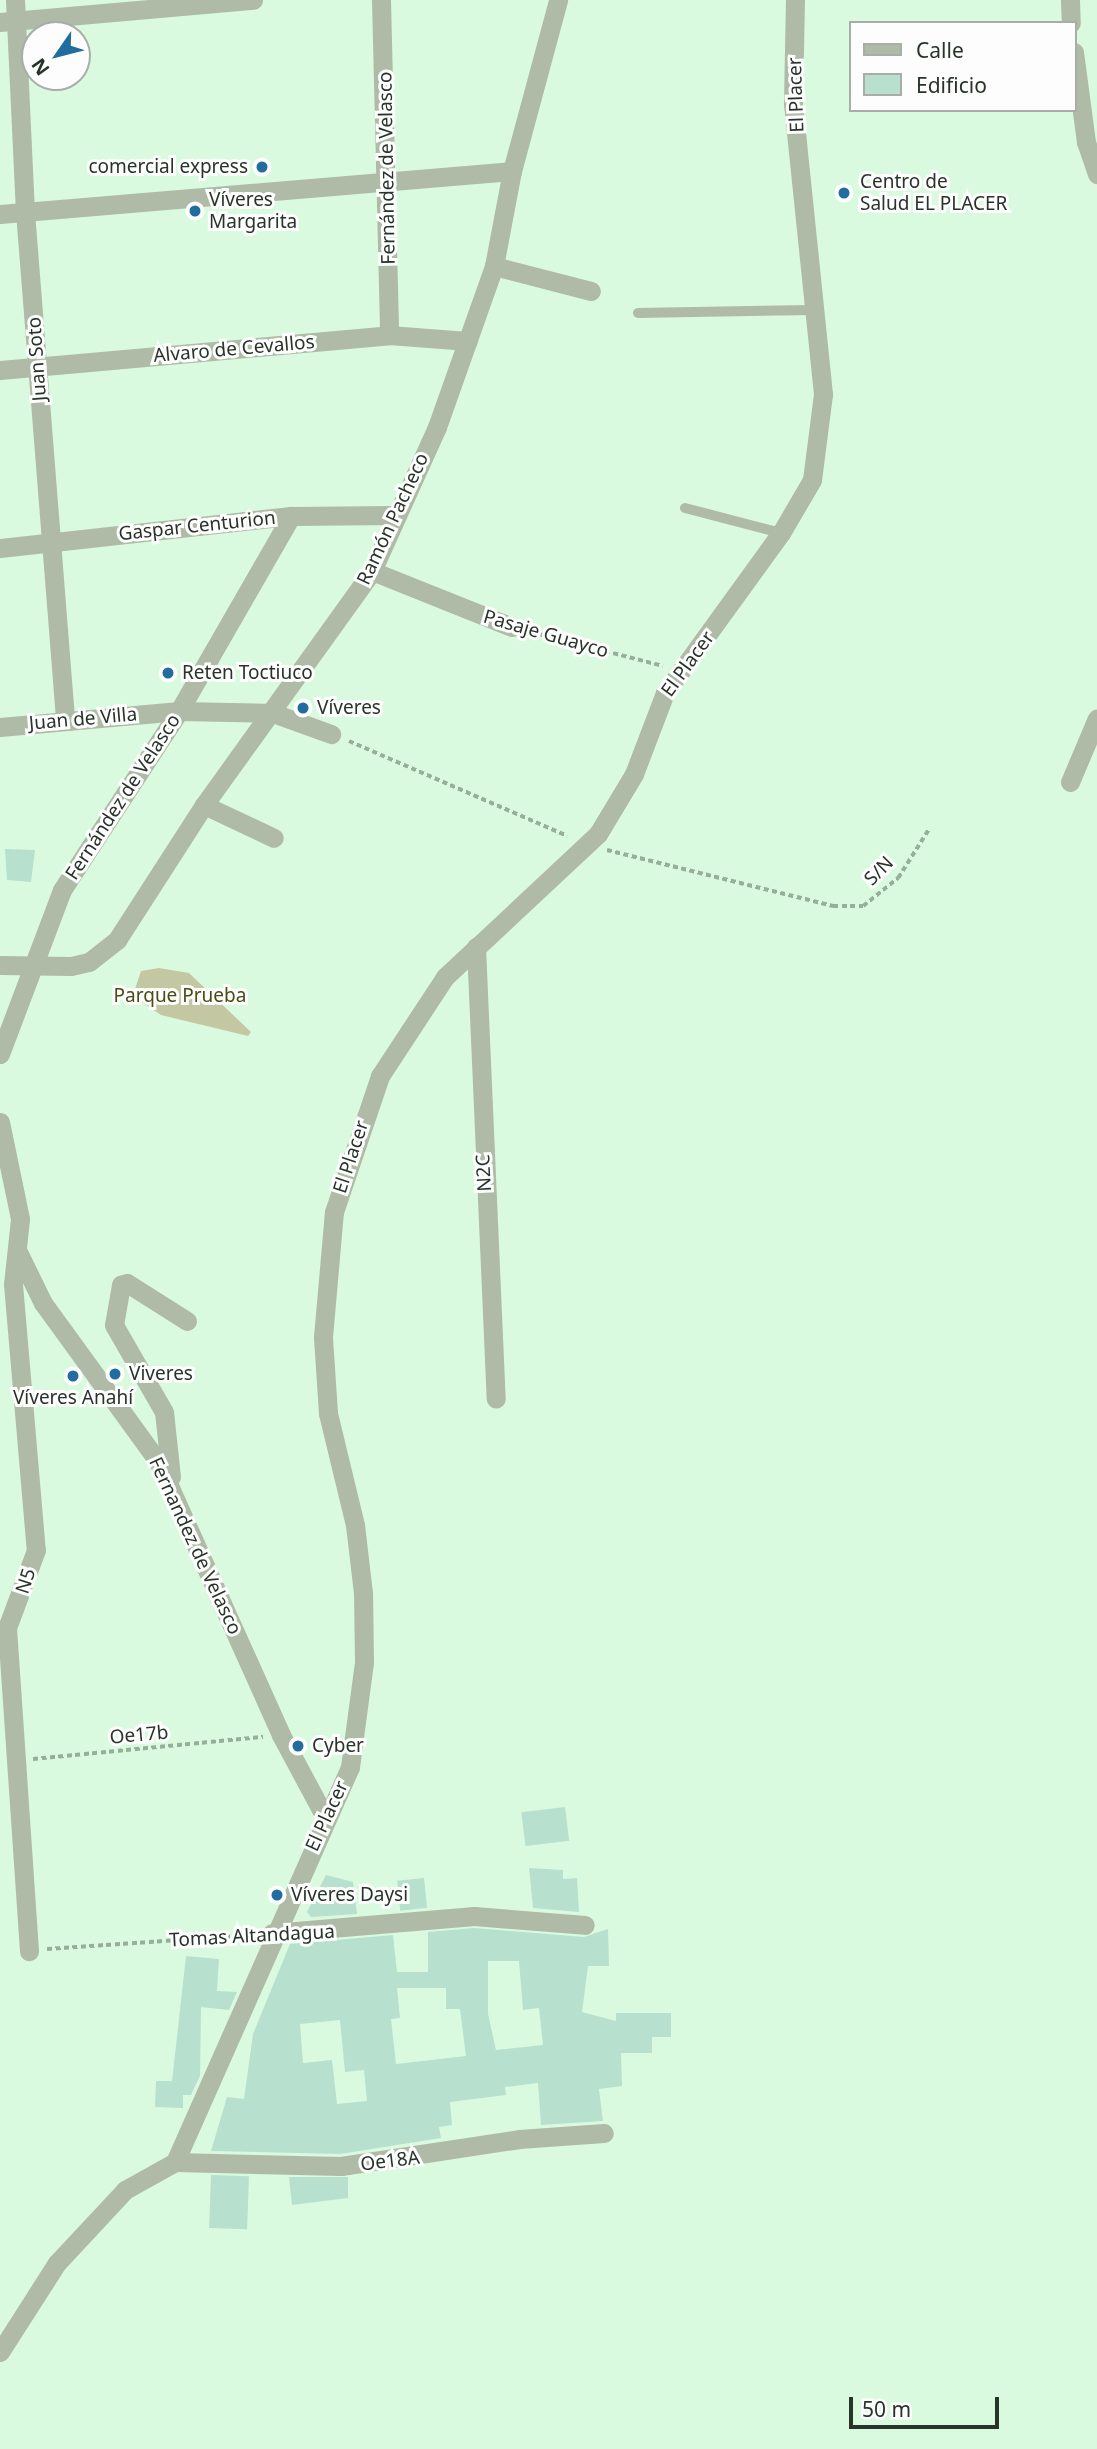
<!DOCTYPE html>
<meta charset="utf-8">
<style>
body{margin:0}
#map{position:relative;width:1097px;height:2449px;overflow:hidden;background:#dafadf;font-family:"Noto Sans",sans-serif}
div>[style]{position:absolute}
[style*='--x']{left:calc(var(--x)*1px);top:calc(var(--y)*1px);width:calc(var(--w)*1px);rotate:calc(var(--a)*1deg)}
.green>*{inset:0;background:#c4c8a2}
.building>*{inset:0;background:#b7e0cf;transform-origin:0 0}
.path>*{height:3.5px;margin-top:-1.75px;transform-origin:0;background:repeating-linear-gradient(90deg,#96af9a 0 5px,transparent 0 8.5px)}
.service>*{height:10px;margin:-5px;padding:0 5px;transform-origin:5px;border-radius:5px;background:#afbaa7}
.minor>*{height:19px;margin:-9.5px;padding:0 9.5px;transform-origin:9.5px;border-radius:9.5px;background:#afbaa7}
.dots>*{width:19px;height:19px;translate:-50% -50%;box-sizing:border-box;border:4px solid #fdfdfd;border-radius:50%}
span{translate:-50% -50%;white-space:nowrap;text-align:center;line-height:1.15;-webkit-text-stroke:6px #fdfdfd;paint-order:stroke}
.street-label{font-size:19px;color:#28342a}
.poi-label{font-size:19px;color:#28342a}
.right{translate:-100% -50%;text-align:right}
.left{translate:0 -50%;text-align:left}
.park-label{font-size:19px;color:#494c14}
.legend{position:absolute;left:849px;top:21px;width:228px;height:91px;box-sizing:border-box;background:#fdfdfd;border:2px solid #a8ada9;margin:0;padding:9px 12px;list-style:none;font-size:21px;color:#28342a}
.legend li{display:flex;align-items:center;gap:14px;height:35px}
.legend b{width:35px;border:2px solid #a8ada9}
.north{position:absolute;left:21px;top:21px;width:70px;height:70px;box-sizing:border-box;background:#fdfdfd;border:2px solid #a8ada9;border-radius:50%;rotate:235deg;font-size:19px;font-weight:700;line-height:28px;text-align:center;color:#28342a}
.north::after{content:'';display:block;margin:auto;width:24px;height:32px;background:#216da0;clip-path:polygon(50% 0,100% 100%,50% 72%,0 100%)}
.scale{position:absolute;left:849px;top:2397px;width:150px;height:32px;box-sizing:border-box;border:4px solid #28342a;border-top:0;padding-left:9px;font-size:21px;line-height:24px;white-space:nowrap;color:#28342a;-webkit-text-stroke:5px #fdfdfd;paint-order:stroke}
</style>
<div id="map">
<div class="green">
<i style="clip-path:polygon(159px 968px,189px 973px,251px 1032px,248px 1036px,161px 1015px,142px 1002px,135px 989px,141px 971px)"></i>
</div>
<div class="building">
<i style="clip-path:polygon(5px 849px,35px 850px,31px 882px,7px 880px)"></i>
<i style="left:565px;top:1807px;width:34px;height:44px;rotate:83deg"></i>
<i style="clip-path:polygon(529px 1868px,563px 1870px,563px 1879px,577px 1878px,579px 1912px,533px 1908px)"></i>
<i style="clip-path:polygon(326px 1875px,353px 1882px,357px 1914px,311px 1917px,307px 1912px)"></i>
<i style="left:424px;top:1878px;width:30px;height:27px;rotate:84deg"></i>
<i style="clip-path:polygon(evenodd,474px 1928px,584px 1937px,608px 1929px,609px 1966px,588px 1966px,582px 2012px,616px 2021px,616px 2013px,671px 2013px,671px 2037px,652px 2037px,652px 2053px,621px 2053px,622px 2086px,599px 2089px,603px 2121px,541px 2125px,538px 2083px,505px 2087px,506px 2095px,450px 2102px,452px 2125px,439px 2127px,441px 2138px,340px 2154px,211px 2151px,227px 2097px,244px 2099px,253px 2034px,290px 1944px,393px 1935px,397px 1972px,428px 1972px,428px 1932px,474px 1928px,488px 1961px,519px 1961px,523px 2010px,539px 2008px,543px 2045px,496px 2050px,488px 2014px,488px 1961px,474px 1928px,397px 1988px,446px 1988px,446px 2009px,460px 2009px,466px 2056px,396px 2064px,391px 2019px,400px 2018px,397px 1988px,474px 1928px,340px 2020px,345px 2072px,364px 2070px,367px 2101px,337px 2104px,332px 2060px,303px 2063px,300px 2024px,340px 2020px)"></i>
<i style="clip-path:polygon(186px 1956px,219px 1959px,217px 1991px,237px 1992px,229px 2010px,201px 2007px,200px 2076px,191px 2095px,183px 2095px,183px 2108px,155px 2107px,156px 2081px,172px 2081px)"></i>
<i style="left:211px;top:2175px;width:38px;height:53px;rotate:2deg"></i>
<i style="clip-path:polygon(289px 2177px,348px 2177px,348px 2198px,292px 2205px)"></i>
</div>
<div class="path">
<i style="--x:531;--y:632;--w:136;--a:14.4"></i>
<i style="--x:349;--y:741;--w:238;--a:23.5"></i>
<i style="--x:607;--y:850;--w:233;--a:13.9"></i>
<i style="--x:833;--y:906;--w:30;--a:0"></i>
<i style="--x:863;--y:906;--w:45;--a:-38.7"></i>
<i style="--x:898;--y:878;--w:58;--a:-57.7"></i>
<i style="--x:33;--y:1759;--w:231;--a:-5.5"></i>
<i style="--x:47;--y:1949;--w:205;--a:-3.9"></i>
</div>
<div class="service">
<i style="--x:638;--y:313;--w:177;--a:-1"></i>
<i style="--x:685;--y:508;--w:99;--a:14.6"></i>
</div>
<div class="minor">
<i style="--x:15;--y:0;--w:212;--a:87.3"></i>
<i style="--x:25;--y:212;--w:508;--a:85.48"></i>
<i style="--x:381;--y:0;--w:335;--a:88.6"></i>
<i style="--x:1070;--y:0;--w:23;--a:88"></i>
<i style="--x:0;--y:22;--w:254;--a:-5"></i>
<i style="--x:1074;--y:52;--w:91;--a:82.4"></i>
<i style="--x:1086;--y:142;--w:34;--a:71"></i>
<i style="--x:0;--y:214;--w:514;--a:-4.8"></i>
<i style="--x:494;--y:266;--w:100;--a:14.5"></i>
<i style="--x:0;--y:370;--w:391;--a:-5.1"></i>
<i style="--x:389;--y:335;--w:79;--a:4.3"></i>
<i style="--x:0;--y:548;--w:293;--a:-6.3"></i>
<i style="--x:291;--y:516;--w:104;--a:-0.6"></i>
<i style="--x:372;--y:571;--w:151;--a:21.8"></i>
<i style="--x:0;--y:727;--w:180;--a:-5.1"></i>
<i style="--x:179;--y:711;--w:94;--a:1.2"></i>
<i style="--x:273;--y:713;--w:62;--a:19.9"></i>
<i style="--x:1070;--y:782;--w:69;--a:-67.1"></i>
<i style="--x:204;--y:805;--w:77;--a:25.2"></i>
<i style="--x:476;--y:947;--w:452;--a:87.5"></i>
<i style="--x:0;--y:965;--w:71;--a:0.8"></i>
<i style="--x:71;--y:966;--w:18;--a:-13"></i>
<i style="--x:89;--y:962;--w:36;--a:-38"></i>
<i style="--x:117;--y:940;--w:161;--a:-57.2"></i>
<i style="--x:204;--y:805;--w:288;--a:-54.3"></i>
<i style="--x:372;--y:571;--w:158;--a:-65.7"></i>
<i style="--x:437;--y:427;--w:171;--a:-70.5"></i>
<i style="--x:494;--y:266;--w:97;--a:-79.3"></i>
<i style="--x:512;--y:171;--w:177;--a:-74.9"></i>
<i style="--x:0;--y:1054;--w:175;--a:-69.3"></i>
<i style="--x:62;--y:890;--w:214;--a:-56.8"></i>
<i style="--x:179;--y:711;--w:225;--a:-60.1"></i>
<i style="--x:0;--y:1122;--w:99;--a:78.3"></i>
<i style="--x:20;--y:1219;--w:65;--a:96.1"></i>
<i style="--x:13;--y:1284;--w:267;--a:85.1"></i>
<i style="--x:36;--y:1550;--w:83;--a:110.4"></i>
<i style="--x:7;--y:1628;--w:324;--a:86.1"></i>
<i style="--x:18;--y:1252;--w:57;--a:63.9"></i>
<i style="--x:43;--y:1303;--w:195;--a:54"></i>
<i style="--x:158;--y:1461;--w:300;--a:65.8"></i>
<i style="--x:281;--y:1735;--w:95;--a:61.8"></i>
<i style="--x:171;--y:1477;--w:65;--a:-96.1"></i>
<i style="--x:164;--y:1412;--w:100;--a:-119.9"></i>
<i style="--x:114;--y:1325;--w:41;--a:-80.1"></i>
<i style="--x:121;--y:1285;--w:6;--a:-18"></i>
<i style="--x:127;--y:1283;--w:71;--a:32.3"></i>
<i style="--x:272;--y:1933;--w:203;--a:-4.8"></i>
<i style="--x:474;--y:1916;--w:111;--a:4.6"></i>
<i style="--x:175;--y:2162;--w:166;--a:1.4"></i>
<i style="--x:341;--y:2166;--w:180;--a:-8.6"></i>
<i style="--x:519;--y:2139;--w:85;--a:-4"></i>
<i style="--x:0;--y:2352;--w:106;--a:-57.4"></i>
<i style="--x:57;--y:2263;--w:100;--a:-47"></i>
<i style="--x:125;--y:2190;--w:57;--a:-29.2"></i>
<i style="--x:175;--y:2162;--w:432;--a:-66.1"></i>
<i style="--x:350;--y:1767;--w:106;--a:-82.4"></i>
<i style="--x:364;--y:1662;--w:69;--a:-90.8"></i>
<i style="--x:363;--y:1593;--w:68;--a:-96.7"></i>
<i style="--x:355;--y:1525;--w:115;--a:-103.6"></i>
<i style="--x:328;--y:1413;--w:76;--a:-93.8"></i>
<i style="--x:323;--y:1337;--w:125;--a:-85"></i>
<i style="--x:334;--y:1212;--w:144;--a:-71.3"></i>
<i style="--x:380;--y:1076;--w:118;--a:-56.7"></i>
<i style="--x:445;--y:977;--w:209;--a:-43.1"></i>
<i style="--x:598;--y:834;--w:70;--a:-59"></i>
<i style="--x:634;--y:774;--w:87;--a:-69.1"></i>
<i style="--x:665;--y:693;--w:198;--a:-54.1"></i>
<i style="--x:781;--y:533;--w:61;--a:-59.7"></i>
<i style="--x:812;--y:480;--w:87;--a:-82.7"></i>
<i style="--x:823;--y:394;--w:293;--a:-95.9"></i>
<i style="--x:793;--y:103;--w:103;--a:-88.9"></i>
</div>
<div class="dots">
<i style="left:262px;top:167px;background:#216da0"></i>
<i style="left:844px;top:193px;background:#216da0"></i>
<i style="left:195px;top:211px;background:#216da0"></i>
<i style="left:168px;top:673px;background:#216da0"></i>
<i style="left:303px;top:708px;background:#216da0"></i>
<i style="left:115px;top:1374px;background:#216da0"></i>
<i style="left:73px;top:1376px;background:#216da0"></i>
<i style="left:298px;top:1746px;background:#216da0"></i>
<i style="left:277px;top:1895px;background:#216da0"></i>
</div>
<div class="street-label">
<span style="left:796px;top:95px;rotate:-92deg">El Placer</span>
<span style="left:387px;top:168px;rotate:-91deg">Fernández de Velasco</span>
<span style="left:234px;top:349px;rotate:-5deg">Alvaro de Cevallos</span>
<span style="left:37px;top:359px;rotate:-94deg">Juan Soto</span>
<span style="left:393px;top:519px;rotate:-65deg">Ramón Pacheco</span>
<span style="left:197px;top:526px;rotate:-6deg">Gaspar Centurion</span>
<span style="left:546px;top:634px;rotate:16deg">Pasaje Guayco</span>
<span style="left:688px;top:664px;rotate:-54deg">El Placer</span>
<span style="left:83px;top:719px;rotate:-5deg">Juan de Villa</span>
<span style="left:123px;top:797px;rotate:-57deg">Fernández de Velasco</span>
<span style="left:879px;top:871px;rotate:-45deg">S/N</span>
<span style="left:351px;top:1157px;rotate:-72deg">El Placer</span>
<span style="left:484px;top:1173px;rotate:-93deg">N2C</span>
<span style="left:195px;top:1546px;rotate:65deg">Fernandez de Velasco</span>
<span style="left:26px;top:1581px;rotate:-72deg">N5</span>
<span style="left:139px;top:1735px;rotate:-5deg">Oe17b</span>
<span style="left:327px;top:1816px;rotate:-65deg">El Placer</span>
<span style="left:252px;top:1936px;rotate:-3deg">Tomas Altandagua</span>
<span style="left:390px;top:2161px;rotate:-7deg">Oe18A</span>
</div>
<div class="poi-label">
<span class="right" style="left:248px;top:167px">comercial express</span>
<span class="left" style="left:860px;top:193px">Centro de<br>Salud EL PLACER</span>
<span class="left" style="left:209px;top:211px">Víveres<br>Margarita</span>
<span class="left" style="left:182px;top:673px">Reten Toctiuco</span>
<span class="left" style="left:317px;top:708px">Víveres</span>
<span class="left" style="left:129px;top:1374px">Viveres</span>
<span style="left:73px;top:1398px">Víveres Anahí</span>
<span class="left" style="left:312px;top:1746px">Cyber</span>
<span class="left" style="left:291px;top:1895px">Víveres Daysi</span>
</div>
<div class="park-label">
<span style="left:180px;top:996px">Parque Prueba</span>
</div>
<ul class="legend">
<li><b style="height:9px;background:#afbaa7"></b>Calle</li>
<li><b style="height:19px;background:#b7e0cf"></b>Edificio</li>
</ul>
<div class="north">N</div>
<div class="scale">50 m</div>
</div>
